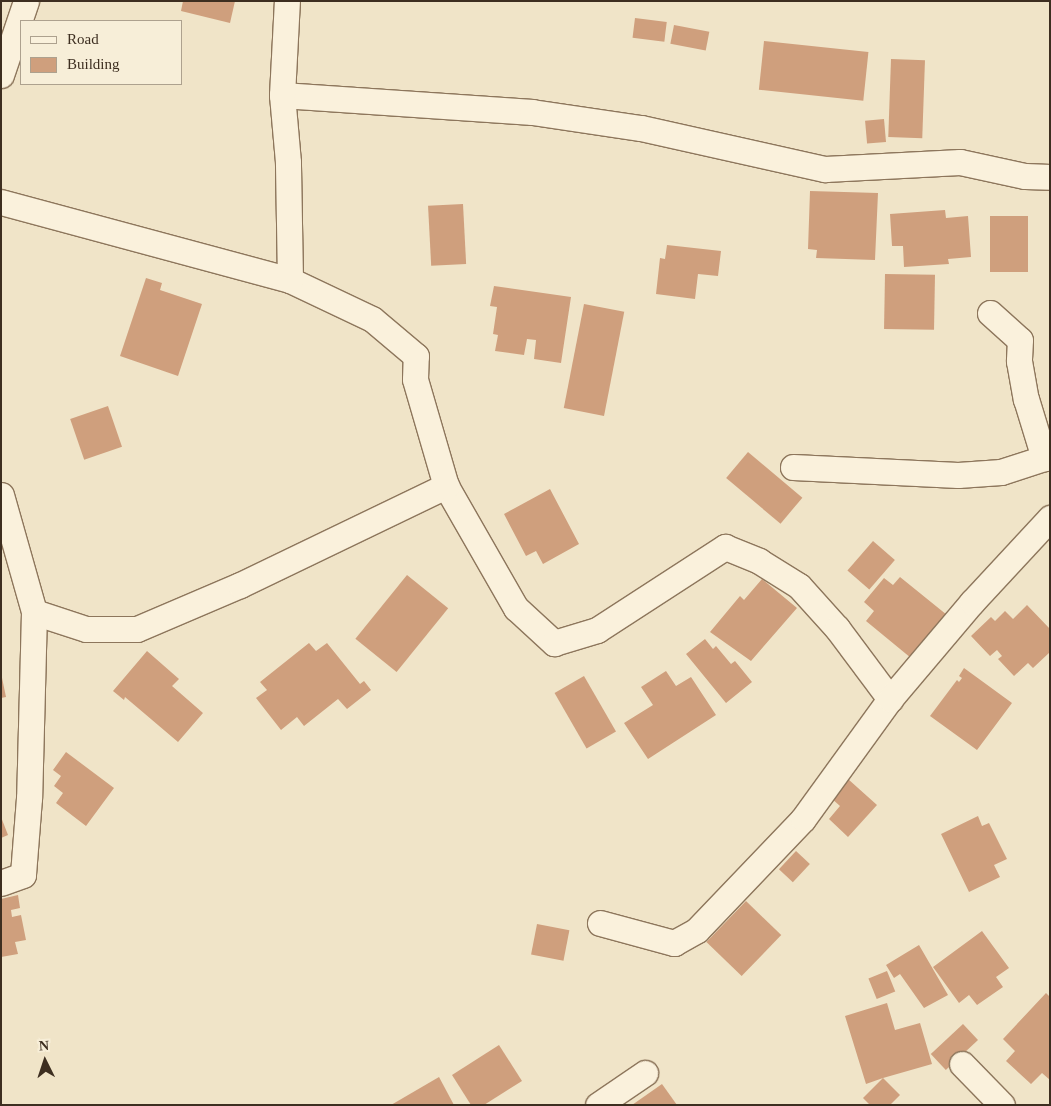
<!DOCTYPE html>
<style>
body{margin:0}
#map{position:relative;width:1051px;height:1106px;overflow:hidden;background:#f0e4c8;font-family:Georgia,serif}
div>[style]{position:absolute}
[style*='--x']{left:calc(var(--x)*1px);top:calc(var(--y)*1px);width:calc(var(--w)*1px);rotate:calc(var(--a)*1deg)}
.building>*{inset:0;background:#cf9f7d;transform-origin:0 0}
.roads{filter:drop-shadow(1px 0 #8d765c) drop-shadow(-1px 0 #8d765c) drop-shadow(0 1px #8d765c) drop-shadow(0 -1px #8d765c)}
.minor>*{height:25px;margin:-12.5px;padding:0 12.5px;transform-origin:12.5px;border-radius:12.5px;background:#faf1dc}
span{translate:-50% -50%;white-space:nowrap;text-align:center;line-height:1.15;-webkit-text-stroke:4px #f7eed8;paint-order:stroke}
.frame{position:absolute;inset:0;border:2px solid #3d2e20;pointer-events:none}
.legend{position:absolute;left:20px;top:20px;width:162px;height:65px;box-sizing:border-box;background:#f7eed8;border:1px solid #ada18e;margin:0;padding:6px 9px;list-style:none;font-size:15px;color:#3d2e20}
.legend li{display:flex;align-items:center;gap:10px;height:25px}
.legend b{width:25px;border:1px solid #ada18e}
.north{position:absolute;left:20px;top:1036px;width:50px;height:50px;-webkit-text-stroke:4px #f7eed8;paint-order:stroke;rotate:356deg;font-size:14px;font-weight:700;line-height:20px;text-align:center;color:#3d2e20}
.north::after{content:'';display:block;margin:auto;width:18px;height:22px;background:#3d2e20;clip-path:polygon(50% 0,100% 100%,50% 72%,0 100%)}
</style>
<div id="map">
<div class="building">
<i style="clip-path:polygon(183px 1px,235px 1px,230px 23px,181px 11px)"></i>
<i style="left:635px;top:18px;width:32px;height:20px;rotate:7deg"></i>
<i style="left:674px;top:25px;width:36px;height:19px;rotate:11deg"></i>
<i style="left:764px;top:41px;width:105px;height:49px;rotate:6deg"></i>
<i style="left:891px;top:59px;width:34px;height:78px;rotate:2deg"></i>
<i style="left:884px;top:119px;width:23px;height:19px;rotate:85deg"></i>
<i style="clip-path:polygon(810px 191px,878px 193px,875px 260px,816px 258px,817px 250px,808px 249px)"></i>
<i style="left:463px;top:204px;width:60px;height:35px;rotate:87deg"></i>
<i style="clip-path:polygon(945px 210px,946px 218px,968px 216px,971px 257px,948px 259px,949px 264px,904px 267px,903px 246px,892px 246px,890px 214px)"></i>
<i style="left:990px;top:216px;width:38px;height:56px"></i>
<i style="clip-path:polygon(667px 245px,721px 251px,718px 276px,698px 274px,695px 299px,656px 294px,660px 258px,665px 259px)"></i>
<i style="left:885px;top:274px;width:50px;height:55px;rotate:1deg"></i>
<i style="clip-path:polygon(146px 278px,162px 283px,160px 290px,202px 304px,178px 376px,120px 356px)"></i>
<i style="clip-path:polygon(494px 286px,571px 297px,561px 363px,534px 359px,536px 340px,527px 339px,524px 355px,495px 351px,498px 335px,493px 334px,497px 307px,490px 306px)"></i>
<i style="left:584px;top:304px;width:41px;height:106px;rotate:11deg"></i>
<i style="left:108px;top:406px;width:43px;height:40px;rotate:71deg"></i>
<i style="left:748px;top:452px;width:71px;height:34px;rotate:40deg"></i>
<i style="clip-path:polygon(550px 489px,579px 544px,543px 564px,536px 551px,526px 556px,504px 514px)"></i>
<i style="left:873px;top:541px;width:29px;height:39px;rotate:41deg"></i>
<i style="left:407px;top:575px;width:53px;height:82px;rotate:39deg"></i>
<i style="clip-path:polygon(900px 577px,947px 615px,911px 658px,866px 621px,874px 611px,864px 602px,884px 578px,893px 585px)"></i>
<i style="clip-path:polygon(762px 579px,797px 608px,751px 661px,710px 632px,740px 596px,744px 600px)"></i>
<i style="clip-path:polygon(1027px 605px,1050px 629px,1050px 652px,1033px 668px,1028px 663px,1014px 676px,998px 659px,1002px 656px,997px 650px,990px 656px,971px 636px,991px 617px,995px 621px,1005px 611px,1013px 619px)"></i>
<i style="clip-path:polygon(705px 639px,713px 649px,716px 646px,731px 664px,735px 661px,752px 682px,726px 703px,686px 654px)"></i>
<i style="clip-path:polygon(309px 643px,316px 651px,327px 643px,360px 684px,364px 681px,371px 690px,347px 709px,338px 699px,304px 726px,297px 717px,281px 730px,256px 698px,267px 690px,260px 682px)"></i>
<i style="clip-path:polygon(147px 651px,179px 679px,172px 686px,203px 713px,178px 742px,125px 697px,124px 700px,113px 691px)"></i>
<i style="clip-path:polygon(964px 668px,1012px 703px,977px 750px,930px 716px,957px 680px,959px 682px,962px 678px,959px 676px)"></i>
<i style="clip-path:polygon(666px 671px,676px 686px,691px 677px,716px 715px,648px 759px,624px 723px,653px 705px,641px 687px)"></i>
<i style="clip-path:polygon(1px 673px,6px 697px,1px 698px)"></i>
<i style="left:584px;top:676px;width:64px;height:34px;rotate:60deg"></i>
<i style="clip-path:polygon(66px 752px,114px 788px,86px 826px,56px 803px,63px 793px,54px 786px,61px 776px,53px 770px)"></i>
<i style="clip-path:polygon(848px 779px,877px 805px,848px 837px,829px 819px,840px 806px,831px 798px)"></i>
<i style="clip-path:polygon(978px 816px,982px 826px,989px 823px,1007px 859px,994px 865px,1000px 877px,969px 892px,941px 834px)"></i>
<i style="clip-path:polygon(1px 817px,8px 835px,1px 838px)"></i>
<i style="left:796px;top:851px;width:19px;height:25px;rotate:43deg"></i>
<i style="clip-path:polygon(18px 895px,20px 908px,11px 910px,12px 917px,21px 915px,26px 940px,15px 942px,18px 954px,1px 957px,1px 899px)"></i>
<i style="left:746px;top:901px;width:49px;height:57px;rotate:44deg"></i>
<i style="left:537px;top:924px;width:33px;height:31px;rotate:11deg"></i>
<i style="clip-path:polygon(982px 931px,1009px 968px,996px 977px,1003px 987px,977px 1005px,969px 995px,959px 1003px,933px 967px)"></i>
<i style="clip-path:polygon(919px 945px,948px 995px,924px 1008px,900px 974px,894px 978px,886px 965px)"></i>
<i style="left:887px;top:971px;width:22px;height:20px;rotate:68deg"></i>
<i style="clip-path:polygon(1046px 993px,1050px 997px,1050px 1080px,1042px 1073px,1031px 1084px,1006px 1061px,1015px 1051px,1003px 1039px)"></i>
<i style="clip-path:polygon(887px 1003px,895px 1030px,920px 1023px,932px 1064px,883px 1078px,900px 1095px,890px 1105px,870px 1105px,863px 1098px,883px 1078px,866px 1084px,845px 1016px)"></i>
<i style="left:963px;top:1024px;width:22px;height:44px;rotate:47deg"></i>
<i style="clip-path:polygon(499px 1045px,522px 1081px,484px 1105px,471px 1105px,452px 1075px)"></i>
<i style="clip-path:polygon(439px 1077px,454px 1105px,391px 1105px)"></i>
<i style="clip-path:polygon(662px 1084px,677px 1105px,632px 1105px)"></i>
</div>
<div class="roads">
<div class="minor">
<i style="--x:1;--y:75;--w:78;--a:-71.3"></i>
<i style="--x:282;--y:95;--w:251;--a:3.9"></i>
<i style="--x:532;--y:112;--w:110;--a:8.4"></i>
<i style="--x:641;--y:128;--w:189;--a:12.6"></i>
<i style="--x:825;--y:169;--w:135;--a:-3"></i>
<i style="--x:960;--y:162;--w:66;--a:12.2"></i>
<i style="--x:1025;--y:176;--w:25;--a:2"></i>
<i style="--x:1;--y:202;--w:299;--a:15.1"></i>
<i style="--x:990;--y:313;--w:40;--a:42"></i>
<i style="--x:1020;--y:340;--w:21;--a:93"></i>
<i style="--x:1019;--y:361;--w:39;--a:80"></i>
<i style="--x:1026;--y:399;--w:62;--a:73"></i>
<i style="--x:1044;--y:458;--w:6;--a:-9"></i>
<i style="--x:793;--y:467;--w:165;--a:2.8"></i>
<i style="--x:958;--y:475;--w:43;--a:-4"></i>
<i style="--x:1001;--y:472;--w:45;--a:-18"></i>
<i style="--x:446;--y:486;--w:141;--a:60.2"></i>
<i style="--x:516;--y:608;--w:52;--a:42.6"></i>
<i style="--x:554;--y:643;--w:45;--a:-16.8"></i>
<i style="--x:597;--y:630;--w:153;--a:-33"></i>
<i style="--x:725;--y:547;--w:37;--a:22"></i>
<i style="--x:759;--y:561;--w:47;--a:32"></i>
<i style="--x:799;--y:586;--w:57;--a:47.9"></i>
<i style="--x:837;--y:628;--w:89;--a:53.3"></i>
<i style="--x:1;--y:495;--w:122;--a:74.2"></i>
<i style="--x:34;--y:612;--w:186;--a:91.5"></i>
<i style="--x:29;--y:798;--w:77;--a:94.5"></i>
<i style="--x:23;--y:875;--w:23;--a:160"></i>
<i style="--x:34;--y:612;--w:55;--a:18.1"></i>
<i style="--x:86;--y:629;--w:51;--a:0"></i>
<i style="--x:137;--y:629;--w:112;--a:-23.1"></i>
<i style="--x:240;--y:585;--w:229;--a:-25.7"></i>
<i style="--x:446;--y:486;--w:111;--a:-106.2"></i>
<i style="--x:415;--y:379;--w:23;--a:-88"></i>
<i style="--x:416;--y:356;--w:57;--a:-139.9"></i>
<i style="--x:372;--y:319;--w:91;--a:-154.6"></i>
<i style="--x:290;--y:280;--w:118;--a:-91"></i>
<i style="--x:288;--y:162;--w:67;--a:-95.1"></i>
<i style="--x:282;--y:95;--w:94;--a:-87"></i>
<i style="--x:600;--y:923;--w:77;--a:15.1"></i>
<i style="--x:674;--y:943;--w:26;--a:-29"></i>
<i style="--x:697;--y:930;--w:153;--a:-46.3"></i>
<i style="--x:803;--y:819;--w:148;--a:-54.1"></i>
<i style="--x:890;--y:699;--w:127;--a:-49.8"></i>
<i style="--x:972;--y:602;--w:115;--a:-47.1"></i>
<i style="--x:962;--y:1064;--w:57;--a:45.7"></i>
<i style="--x:598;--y:1105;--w:57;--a:-34.2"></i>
</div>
</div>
<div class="frame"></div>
<ul class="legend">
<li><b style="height:6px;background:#faf1dc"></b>Road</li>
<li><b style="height:14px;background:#cf9f7d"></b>Building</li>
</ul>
<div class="north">N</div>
</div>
